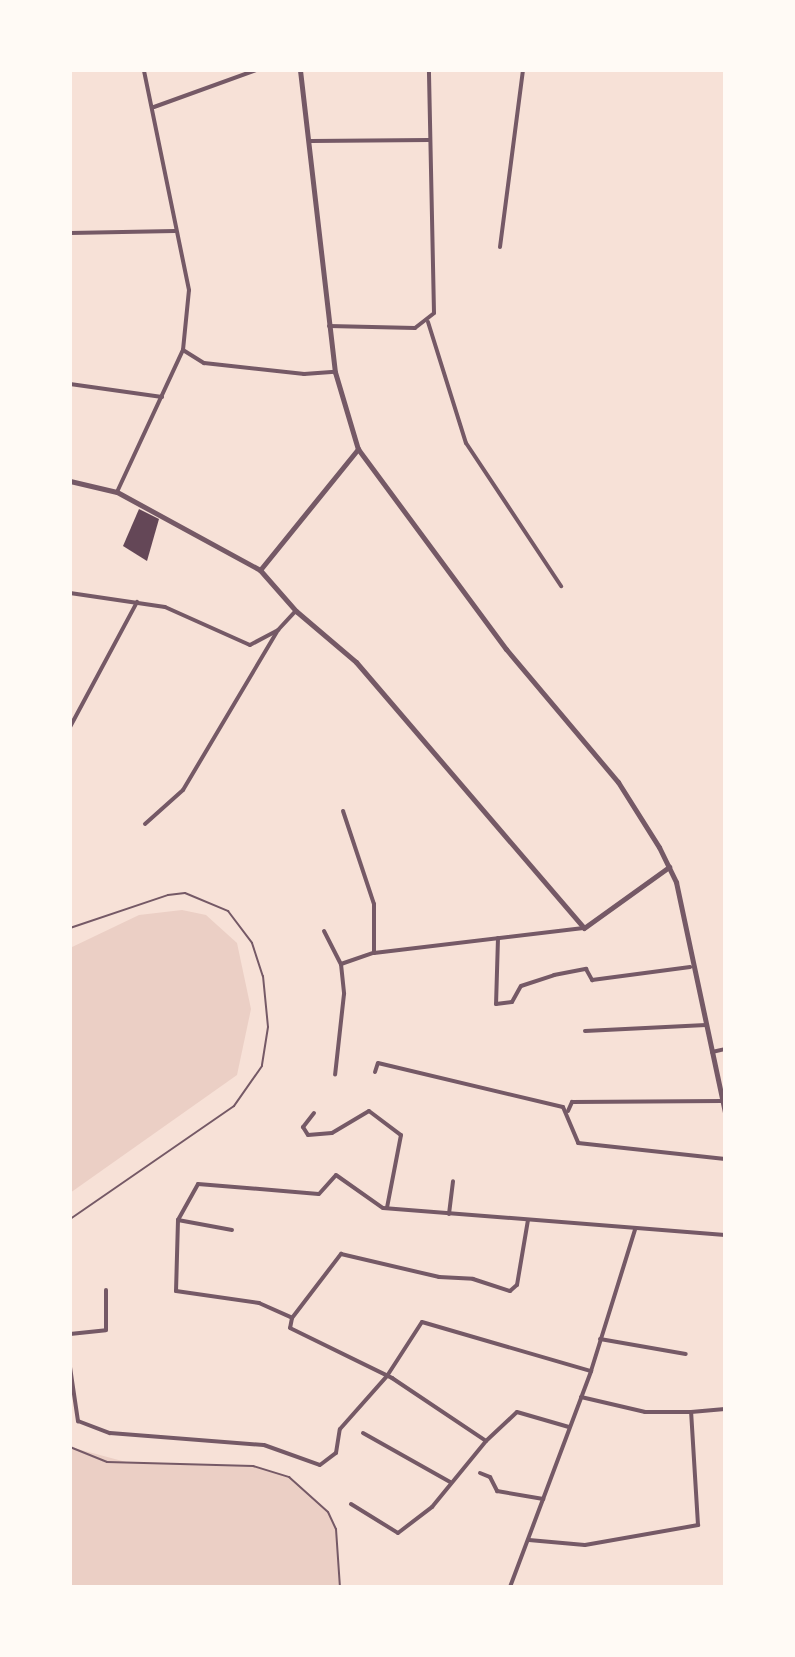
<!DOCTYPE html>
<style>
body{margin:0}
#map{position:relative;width:795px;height:1657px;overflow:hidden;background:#f7e1d7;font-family:Signika,sans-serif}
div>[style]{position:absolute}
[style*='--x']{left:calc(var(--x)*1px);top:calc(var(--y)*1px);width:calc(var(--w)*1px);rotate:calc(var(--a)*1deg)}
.green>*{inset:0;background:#ebcfc5}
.building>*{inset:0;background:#644757}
.service>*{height:2px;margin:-1px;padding:0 1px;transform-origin:1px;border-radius:1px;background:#755966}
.minor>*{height:4px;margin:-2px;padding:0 2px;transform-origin:2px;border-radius:2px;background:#755966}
.tertiary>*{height:5px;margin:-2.5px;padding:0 2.5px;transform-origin:2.5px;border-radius:2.5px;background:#755966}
span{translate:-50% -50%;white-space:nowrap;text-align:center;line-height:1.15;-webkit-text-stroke:6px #fffaf5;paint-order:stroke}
.frame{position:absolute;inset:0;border:72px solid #fffaf5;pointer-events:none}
</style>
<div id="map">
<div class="green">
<i style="clip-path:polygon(182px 910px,206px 915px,237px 943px,251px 1009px,237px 1075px,70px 1193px,70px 948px,139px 915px)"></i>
<i style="clip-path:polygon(70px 1447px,126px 1462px,253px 1466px,289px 1477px,328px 1512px,336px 1529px,340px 1587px,70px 1587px)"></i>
</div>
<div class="building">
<i style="clip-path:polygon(139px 509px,159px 519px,147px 561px,123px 546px)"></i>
</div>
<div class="service">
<i style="--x:70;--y:928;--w:103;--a:-18.6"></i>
<i style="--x:168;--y:895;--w:17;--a:-7"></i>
<i style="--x:185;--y:893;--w:47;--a:22.7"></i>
<i style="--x:228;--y:911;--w:40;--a:53"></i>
<i style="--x:252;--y:943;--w:35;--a:72"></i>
<i style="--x:263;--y:976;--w:51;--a:84.4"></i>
<i style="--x:268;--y:1027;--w:39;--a:99"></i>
<i style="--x:262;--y:1066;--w:49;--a:125"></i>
<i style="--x:234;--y:1106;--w:199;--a:145.4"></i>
<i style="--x:70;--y:1447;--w:40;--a:22"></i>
<i style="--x:107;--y:1462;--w:146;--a:1.6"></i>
<i style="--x:253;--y:1466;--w:38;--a:17"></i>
<i style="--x:289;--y:1477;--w:52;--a:41.9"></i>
<i style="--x:328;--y:1512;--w:19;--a:65"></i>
<i style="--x:336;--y:1529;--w:58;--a:86.1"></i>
</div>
<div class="minor">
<i style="--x:154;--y:107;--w:109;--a:-19.9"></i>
<i style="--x:311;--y:141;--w:118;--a:-0.5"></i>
<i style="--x:70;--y:233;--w:105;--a:-1.1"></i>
<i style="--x:500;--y:247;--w:178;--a:-82.6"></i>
<i style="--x:428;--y:322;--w:127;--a:72.6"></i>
<i style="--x:466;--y:443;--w:172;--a:56.4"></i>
<i style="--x:329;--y:326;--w:86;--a:1.3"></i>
<i style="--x:415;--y:328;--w:24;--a:-38"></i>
<i style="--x:434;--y:313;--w:243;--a:-91.2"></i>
<i style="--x:183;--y:350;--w:25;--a:32"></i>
<i style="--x:204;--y:363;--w:101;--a:6.3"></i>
<i style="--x:304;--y:374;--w:31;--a:-4"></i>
<i style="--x:70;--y:384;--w:93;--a:8"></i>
<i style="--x:117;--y:492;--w:157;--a:-65.1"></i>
<i style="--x:183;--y:350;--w:60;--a:-84.3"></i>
<i style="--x:189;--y:290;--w:225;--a:-101.6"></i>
<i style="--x:70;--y:593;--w:96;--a:8.4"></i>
<i style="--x:165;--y:607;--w:93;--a:24.1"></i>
<i style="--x:250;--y:645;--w:32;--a:-28"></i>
<i style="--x:278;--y:630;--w:26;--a:-47"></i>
<i style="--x:70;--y:727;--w:142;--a:-61.8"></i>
<i style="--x:343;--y:811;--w:98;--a:71.6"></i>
<i style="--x:374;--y:904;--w:49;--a:90"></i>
<i style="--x:374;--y:953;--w:211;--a:-6.8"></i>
<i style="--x:145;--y:824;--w:51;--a:-41.8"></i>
<i style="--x:183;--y:790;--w:184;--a:-59.3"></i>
<i style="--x:324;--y:931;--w:37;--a:63"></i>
<i style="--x:341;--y:964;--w:30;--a:84"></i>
<i style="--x:344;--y:994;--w:81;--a:96.3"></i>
<i style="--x:498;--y:938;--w:66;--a:91.7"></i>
<i style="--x:496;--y:1004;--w:16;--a:-7"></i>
<i style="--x:512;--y:1002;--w:18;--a:-61"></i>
<i style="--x:521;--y:986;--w:35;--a:-18"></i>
<i style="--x:554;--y:975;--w:33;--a:-11"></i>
<i style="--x:586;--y:969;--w:13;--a:61"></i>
<i style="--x:592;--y:980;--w:99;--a:-7.6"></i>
<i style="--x:341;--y:964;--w:34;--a:-19"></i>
<i style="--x:585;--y:1031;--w:121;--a:-2.8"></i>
<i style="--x:712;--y:1052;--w:13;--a:-13"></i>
<i style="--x:375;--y:1072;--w:9;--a:-72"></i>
<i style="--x:378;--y:1063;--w:190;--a:13.4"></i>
<i style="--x:563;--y:1107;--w:39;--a:67"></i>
<i style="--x:578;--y:1143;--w:148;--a:6.2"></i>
<i style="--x:568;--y:1111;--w:10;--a:-66"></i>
<i style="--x:572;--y:1102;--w:150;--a:-0.4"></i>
<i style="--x:314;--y:1113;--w:18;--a:128"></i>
<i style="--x:303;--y:1127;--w:9;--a:58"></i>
<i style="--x:308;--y:1135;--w:24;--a:-5"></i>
<i style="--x:332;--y:1133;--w:43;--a:-30.7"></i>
<i style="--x:369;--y:1111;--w:40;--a:37"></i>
<i style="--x:401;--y:1135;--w:74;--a:100.9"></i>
<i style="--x:449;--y:1214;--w:33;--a:-83"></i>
<i style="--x:178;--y:1220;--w:41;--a:-60.9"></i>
<i style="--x:198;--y:1184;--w:121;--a:4.7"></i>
<i style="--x:319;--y:1194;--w:25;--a:-48"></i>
<i style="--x:336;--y:1175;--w:57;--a:35.1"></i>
<i style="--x:383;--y:1208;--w:343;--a:4.5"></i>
<i style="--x:232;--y:1230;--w:55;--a:-169.5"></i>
<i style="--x:178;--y:1220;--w:71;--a:91.6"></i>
<i style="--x:176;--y:1291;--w:84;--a:8.2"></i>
<i style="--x:259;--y:1303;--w:36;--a:24"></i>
<i style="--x:292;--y:1318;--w:10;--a:101"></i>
<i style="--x:290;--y:1328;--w:114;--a:26.1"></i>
<i style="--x:392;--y:1378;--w:113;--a:33.8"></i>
<i style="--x:292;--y:1318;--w:81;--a:-52.6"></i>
<i style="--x:341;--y:1254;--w:101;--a:13.2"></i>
<i style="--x:439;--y:1277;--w:34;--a:3"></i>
<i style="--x:473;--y:1279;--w:39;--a:18"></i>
<i style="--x:510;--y:1291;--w:9;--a:-41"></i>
<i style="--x:517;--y:1285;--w:66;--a:-80.4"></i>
<i style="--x:70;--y:1334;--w:36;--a:-6"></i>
<i style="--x:106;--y:1330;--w:40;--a:-90"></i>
<i style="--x:600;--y:1339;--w:87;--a:9.9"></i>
<i style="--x:70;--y:1367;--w:55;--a:81.6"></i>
<i style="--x:78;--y:1421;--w:34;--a:21"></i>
<i style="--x:110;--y:1433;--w:154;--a:4.5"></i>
<i style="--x:264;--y:1445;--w:59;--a:19.7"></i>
<i style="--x:320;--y:1465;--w:20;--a:-37"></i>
<i style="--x:336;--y:1453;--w:24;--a:-81"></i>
<i style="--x:340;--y:1429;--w:71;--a:-48.4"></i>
<i style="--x:387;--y:1376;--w:64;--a:-57.1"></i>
<i style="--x:422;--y:1322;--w:176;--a:16.2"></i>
<i style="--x:581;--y:1397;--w:66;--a:13.2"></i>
<i style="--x:645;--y:1412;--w:46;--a:0"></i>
<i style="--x:363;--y:1433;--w:100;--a:29.4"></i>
<i style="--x:480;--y:1473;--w:11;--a:22"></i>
<i style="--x:490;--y:1477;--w:16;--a:63"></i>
<i style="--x:497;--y:1491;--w:47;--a:9.9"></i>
<i style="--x:351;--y:1504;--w:55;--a:31.7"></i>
<i style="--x:398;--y:1533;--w:43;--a:-37.4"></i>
<i style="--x:432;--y:1507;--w:85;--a:-50.7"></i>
<i style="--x:486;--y:1441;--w:42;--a:-43.1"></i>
<i style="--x:517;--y:1412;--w:54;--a:16.1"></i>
<i style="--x:529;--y:1540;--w:56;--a:5.1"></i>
<i style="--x:585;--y:1545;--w:115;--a:-10"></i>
<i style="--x:698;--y:1525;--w:113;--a:-93.5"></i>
<i style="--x:691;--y:1412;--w:34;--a:-5"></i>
<i style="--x:510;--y:1587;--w:231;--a:-69.4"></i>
<i style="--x:591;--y:1371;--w:148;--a:-72.7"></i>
</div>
<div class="tertiary">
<i style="--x:300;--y:70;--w:304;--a:83.4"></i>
<i style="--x:335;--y:372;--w:80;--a:73.4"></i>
<i style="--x:358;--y:449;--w:249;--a:53.5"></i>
<i style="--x:506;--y:649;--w:174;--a:49.9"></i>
<i style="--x:618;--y:782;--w:77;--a:57.8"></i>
<i style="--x:659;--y:847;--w:39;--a:64"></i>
<i style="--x:676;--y:882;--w:236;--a:78"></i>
<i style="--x:70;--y:481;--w:48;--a:13.2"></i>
<i style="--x:117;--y:492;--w:163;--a:28.6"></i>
<i style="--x:260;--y:570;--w:156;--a:-51"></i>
<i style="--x:260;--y:570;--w:55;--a:48.7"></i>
<i style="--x:296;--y:611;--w:79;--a:40.4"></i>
<i style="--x:356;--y:662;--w:350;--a:49.4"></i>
<i style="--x:584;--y:928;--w:105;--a:-35.7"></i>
</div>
<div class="frame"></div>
</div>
